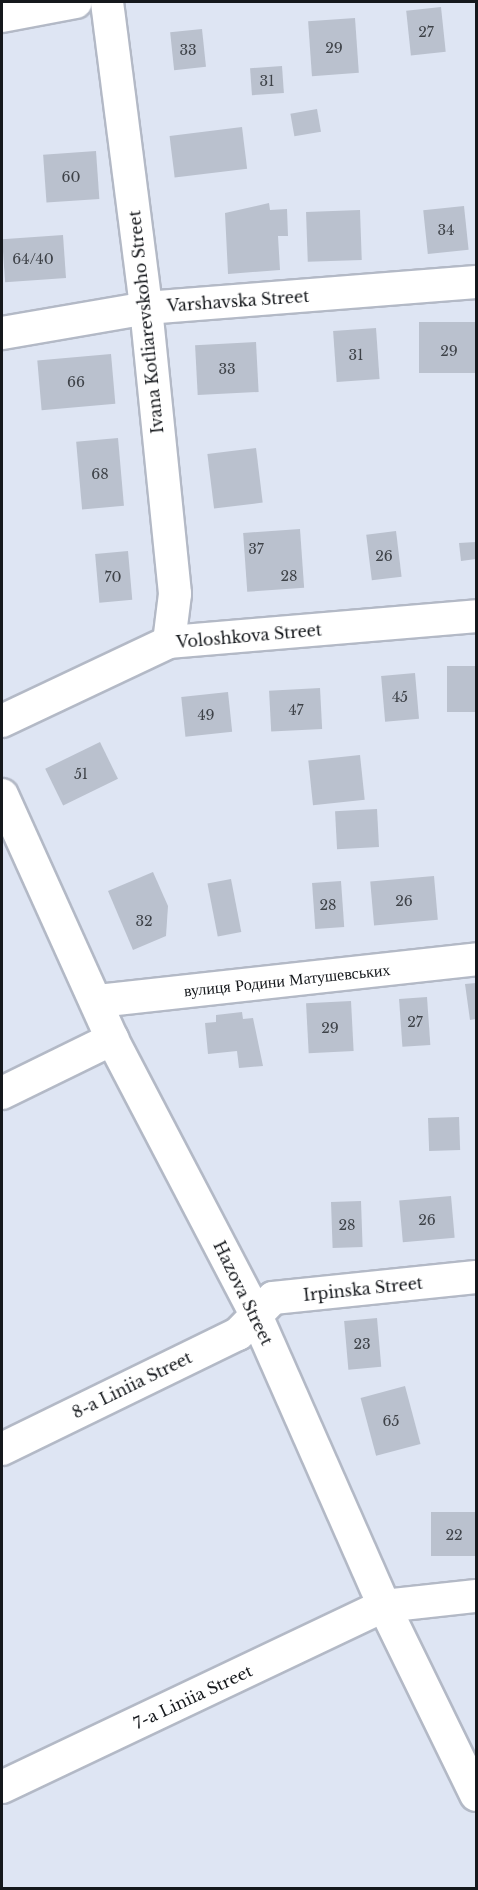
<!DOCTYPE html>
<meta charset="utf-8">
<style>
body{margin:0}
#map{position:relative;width:478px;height:1890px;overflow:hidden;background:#dee5f3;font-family:"Libre Baskerville",serif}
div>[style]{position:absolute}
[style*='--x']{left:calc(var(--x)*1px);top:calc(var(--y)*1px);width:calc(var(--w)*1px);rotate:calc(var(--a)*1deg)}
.building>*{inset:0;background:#bac1ce;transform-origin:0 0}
.roads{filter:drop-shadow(2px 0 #b3b9c6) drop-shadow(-2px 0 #b3b9c6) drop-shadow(0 2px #b3b9c6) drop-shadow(0 -2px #b3b9c6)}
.street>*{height:32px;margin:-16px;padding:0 16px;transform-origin:16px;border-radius:16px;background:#fff}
span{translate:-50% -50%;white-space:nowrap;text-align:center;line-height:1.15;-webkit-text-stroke:4.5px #fff;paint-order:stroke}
.number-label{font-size:14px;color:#3e4248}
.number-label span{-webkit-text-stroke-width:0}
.street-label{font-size:16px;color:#15181c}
.frame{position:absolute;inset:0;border:3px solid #15181c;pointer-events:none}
</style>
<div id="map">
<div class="building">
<i style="left:441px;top:7px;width:45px;height:35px;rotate:84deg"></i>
<i style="left:355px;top:18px;width:55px;height:47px;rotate:86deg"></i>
<i style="left:202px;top:29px;width:38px;height:32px;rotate:84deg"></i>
<i style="left:282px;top:66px;width:27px;height:32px;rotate:86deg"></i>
<i style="left:317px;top:109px;width:23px;height:27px;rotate:80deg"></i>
<i style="left:242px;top:127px;width:42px;height:73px;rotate:83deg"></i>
<i style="left:96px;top:151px;width:48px;height:53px;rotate:86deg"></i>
<i style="clip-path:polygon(269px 203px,270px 210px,287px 209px,288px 236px,278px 236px,280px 270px,228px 274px,225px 213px)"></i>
<i style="left:464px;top:206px;width:44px;height:41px;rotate:84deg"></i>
<i style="left:360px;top:210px;width:50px;height:54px;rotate:88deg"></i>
<i style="left:63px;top:235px;width:43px;height:61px;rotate:86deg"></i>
<i style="left:476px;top:322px;width:51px;height:57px;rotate:90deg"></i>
<i style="left:376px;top:328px;width:51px;height:43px;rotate:86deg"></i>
<i style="left:256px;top:342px;width:50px;height:61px;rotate:87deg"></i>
<i style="left:111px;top:354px;width:50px;height:74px;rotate:85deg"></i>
<i style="left:118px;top:438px;width:68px;height:42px;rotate:85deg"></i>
<i style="left:256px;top:448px;width:55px;height:49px;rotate:83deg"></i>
<i style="left:300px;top:529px;width:59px;height:57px;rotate:86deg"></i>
<i style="left:396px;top:531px;width:46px;height:30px;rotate:83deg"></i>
<i style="clip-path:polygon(476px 542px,476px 559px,461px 561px,459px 543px)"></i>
<i style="left:128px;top:551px;width:49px;height:33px;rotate:85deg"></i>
<i style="left:476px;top:666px;width:46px;height:29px;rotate:90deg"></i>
<i style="left:415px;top:673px;width:46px;height:34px;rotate:85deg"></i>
<i style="left:320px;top:688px;width:41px;height:51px;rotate:87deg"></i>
<i style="left:228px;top:692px;width:40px;height:47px;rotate:84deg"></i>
<i style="left:100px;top:742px;width:41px;height:61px;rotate:64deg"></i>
<i style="left:360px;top:755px;width:45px;height:52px;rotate:84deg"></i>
<i style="left:377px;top:809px;width:38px;height:42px;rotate:87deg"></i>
<i style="clip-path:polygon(153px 872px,168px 906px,166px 936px,133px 950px,108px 891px)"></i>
<i style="left:434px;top:876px;width:44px;height:64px;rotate:85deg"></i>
<i style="left:231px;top:879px;width:54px;height:24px;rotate:79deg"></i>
<i style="left:341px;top:881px;width:46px;height:29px;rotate:86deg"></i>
<i style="clip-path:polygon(476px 983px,476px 1019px,470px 1020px,465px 984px)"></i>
<i style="left:427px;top:997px;width:48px;height:28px;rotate:86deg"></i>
<i style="left:351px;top:1001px;width:50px;height:45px;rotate:87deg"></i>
<i style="clip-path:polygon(242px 1012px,243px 1019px,253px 1018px,263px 1066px,239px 1068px,237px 1051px,208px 1054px,205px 1023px,216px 1022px,216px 1015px)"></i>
<i style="left:459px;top:1117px;width:33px;height:31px;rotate:88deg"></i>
<i style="left:451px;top:1196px;width:42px;height:52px;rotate:85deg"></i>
<i style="left:361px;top:1201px;width:46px;height:30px;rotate:88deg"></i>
<i style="left:377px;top:1318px;width:49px;height:33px;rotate:85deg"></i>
<i style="left:405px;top:1386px;width:60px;height:46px;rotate:75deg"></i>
<i style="left:476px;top:1512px;width:44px;height:45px;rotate:90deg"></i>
</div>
<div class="roads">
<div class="street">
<i style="--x:107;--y:2;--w:308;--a:82.7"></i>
<i style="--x:146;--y:308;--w:287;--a:84.2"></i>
<i style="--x:175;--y:594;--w:48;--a:97.1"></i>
<i style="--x:2;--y:16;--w:75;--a:-10.7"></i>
<i style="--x:2;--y:333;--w:146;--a:-9.8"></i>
<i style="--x:146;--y:308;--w:331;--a:-4.5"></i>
<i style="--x:2;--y:721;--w:185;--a:-25.3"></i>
<i style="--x:169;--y:642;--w:308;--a:-4.8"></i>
<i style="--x:2;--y:795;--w:268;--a:65.7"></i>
<i style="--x:112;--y:1039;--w:309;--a:62.4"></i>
<i style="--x:255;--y:1313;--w:320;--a:66.2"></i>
<i style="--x:384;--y:1606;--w:210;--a:64"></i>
<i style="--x:98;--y:1001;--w:380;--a:-6.3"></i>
<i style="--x:2;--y:1093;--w:123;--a:-26.1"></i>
<i style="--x:2;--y:1449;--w:263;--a:-26"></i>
<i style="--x:238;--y:1334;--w:50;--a:-45.8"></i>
<i style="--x:273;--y:1298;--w:204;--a:-5.9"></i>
<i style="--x:2;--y:1787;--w:423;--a:-25.4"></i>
<i style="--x:384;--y:1606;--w:93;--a:-6.2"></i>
</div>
</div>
<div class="number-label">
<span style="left:426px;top:32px">27</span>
<span style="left:334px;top:48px">29</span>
<span style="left:188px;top:50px">33</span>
<span style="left:267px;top:81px">31</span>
<span style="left:71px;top:177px">60</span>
<span style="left:446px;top:230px">34</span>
<span style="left:33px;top:259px">64/40</span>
<span style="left:449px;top:351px">29</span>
<span style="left:356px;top:355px">31</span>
<span style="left:227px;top:369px">33</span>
<span style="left:76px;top:382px">66</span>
<span style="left:100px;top:474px">68</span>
<span style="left:256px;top:549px">37</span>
<span style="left:384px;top:556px">26</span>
<span style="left:289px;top:576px">28</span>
<span style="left:113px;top:577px">70</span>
<span style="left:400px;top:697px">45</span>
<span style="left:296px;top:710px">47</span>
<span style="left:206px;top:715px">49</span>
<span style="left:81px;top:774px">51</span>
<span style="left:404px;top:901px">26</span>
<span style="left:328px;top:905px">28</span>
<span style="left:144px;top:921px">32</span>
<span style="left:415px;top:1022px">27</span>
<span style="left:330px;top:1028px">29</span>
<span style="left:427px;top:1220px">26</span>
<span style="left:347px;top:1225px">28</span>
<span style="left:362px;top:1344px">23</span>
<span style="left:391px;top:1421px">65</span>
<span style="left:454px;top:1535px">22</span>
</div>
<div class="street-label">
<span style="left:238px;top:301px;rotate:-4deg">Varshavska Street</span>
<span style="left:146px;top:322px;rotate:-96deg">Ivana Kotliarevskoho Street</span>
<span style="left:249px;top:636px;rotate:-5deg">Voloshkova Street</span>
<span style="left:287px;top:980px;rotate:-6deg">вулиця Родини Матушевських</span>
<span style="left:363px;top:1289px;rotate:-6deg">Irpinska Street</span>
<span style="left:243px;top:1293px;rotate:64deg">Hazova Street</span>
<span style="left:132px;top:1385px;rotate:-26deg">8-a Liniia Street</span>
<span style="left:193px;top:1697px;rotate:-25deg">7-a Liniia Street</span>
</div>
<div class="frame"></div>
</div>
